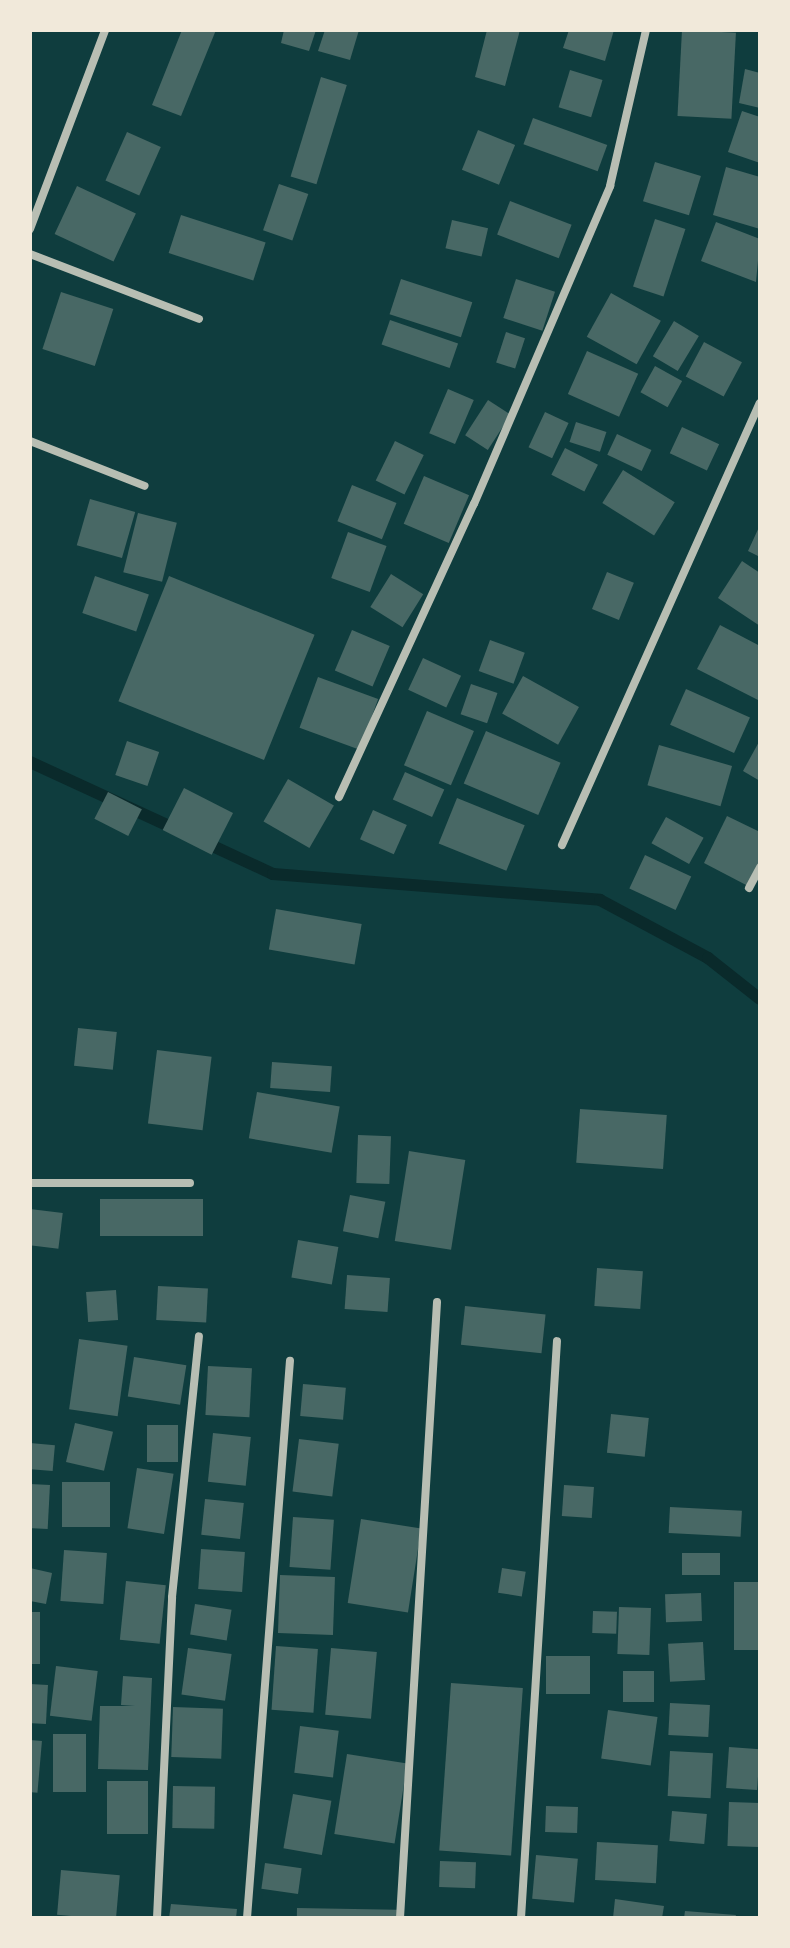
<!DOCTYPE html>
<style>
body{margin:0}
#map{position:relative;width:790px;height:1948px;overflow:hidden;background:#0f3d3e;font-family:Figtree,sans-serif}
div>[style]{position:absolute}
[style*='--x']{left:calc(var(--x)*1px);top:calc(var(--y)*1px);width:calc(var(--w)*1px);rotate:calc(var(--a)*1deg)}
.stream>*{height:12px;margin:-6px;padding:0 6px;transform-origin:6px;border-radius:6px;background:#0a2a2b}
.building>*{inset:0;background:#486865;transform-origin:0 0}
.minor>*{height:8px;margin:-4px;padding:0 4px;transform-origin:4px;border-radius:4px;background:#b8beb3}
span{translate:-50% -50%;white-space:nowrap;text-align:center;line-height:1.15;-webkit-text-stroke:8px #f1e9da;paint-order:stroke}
.frame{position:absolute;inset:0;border:32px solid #f1e9da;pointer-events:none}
</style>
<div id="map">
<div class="stream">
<i style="--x:30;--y:762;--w:165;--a:24.7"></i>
<i style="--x:204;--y:842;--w:76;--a:24.9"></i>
<i style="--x:273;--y:874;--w:328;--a:4.5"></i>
<i style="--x:600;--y:900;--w:123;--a:28.2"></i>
<i style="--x:708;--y:958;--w:66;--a:38.3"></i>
</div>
<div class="building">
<i style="clip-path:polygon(182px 30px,216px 30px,181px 116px,152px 105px)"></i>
<i style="clip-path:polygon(284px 30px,316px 30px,309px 51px,281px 43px)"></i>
<i style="clip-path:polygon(325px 30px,359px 30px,350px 60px,318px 51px)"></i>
<i style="clip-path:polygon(487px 30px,520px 30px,505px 86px,475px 77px)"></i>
<i style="clip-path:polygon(569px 30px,614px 30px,605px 61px,563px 48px)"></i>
<i style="left:682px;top:30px;width:54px;height:86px;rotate:3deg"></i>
<i style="clip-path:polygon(745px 69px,760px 73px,760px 108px,739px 103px)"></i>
<i style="left:570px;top:70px;width:34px;height:39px;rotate:17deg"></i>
<i style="left:321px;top:77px;width:27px;height:104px;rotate:17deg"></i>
<i style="clip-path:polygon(742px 111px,760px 117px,760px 163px,728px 152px)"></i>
<i style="left:533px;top:118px;width:79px;height:28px;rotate:20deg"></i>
<i style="left:478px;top:130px;width:40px;height:43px;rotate:22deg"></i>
<i style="left:127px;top:132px;width:37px;height:53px;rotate:24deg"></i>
<i style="left:655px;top:162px;width:48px;height:41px;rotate:17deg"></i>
<i style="clip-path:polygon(726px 167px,760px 177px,760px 229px,713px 215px)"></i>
<i style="left:279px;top:184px;width:31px;height:49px;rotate:19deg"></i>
<i style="left:77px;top:186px;width:65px;height:53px;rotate:25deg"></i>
<i style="left:510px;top:201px;width:66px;height:36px;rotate:21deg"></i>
<i style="left:181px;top:215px;width:89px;height:40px;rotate:18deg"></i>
<i style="left:655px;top:219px;width:32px;height:71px;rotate:18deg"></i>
<i style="left:452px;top:220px;width:37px;height:29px;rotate:13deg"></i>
<i style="clip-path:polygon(716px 222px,760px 239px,756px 282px,701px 261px)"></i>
<i style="left:401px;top:279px;width:75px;height:37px;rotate:18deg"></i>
<i style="left:516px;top:279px;width:41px;height:41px;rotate:18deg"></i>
<i style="left:61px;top:292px;width:55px;height:60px;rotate:18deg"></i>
<i style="left:611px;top:293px;width:57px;height:50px;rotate:29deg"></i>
<i style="left:390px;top:320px;width:72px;height:26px;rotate:19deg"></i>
<i style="left:674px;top:321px;width:29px;height:41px;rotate:31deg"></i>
<i style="left:506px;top:332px;width:20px;height:32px;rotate:18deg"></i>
<i style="left:704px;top:342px;width:43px;height:39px;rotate:28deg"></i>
<i style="left:587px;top:351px;width:56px;height:47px;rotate:24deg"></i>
<i style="left:655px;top:366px;width:31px;height:30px;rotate:29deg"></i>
<i style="left:448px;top:389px;width:28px;height:48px;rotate:23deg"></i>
<i style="left:488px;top:400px;width:27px;height:42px;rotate:33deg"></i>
<i style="left:545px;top:412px;width:26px;height:39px;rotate:25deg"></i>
<i style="left:576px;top:422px;width:32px;height:21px;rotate:18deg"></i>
<i style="left:682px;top:427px;width:41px;height:29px;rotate:25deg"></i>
<i style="left:617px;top:434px;width:38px;height:23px;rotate:25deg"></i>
<i style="left:395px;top:441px;width:32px;height:44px;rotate:26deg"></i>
<i style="left:565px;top:448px;width:37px;height:30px;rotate:27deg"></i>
<i style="left:623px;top:470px;width:61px;height:39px;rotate:32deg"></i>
<i style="left:424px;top:476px;width:49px;height:52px;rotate:23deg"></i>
<i style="left:352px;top:485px;width:48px;height:39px;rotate:22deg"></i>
<i style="left:90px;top:499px;width:47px;height:48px;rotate:16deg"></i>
<i style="left:138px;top:513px;width:40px;height:61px;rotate:14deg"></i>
<i style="clip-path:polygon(760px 525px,760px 557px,748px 551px)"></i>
<i style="left:348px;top:532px;width:41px;height:49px;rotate:20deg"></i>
<i style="clip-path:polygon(742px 561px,760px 573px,760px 626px,718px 598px)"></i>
<i style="left:607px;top:572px;width:29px;height:40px;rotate:22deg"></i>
<i style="left:391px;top:574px;width:38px;height:39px;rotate:32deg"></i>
<i style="left:95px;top:576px;width:57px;height:39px;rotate:19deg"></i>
<i style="left:169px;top:576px;width:157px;height:135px;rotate:22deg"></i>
<i style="clip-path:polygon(720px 625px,760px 646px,760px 701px,697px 669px)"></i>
<i style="left:352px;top:630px;width:41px;height:44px;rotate:23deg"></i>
<i style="left:490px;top:640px;width:37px;height:33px;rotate:20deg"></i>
<i style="left:423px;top:658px;width:42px;height:35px;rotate:25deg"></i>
<i style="left:523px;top:676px;width:64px;height:43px;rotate:29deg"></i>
<i style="left:318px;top:677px;width:64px;height:54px;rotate:20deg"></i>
<i style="left:471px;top:684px;width:28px;height:32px;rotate:19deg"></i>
<i style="left:686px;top:689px;width:70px;height:39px;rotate:24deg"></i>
<i style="left:427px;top:711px;width:51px;height:59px;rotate:23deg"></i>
<i style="left:486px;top:731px;width:81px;height:57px;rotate:23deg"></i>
<i style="clip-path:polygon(760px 740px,760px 781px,743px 771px)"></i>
<i style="left:127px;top:741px;width:34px;height:36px;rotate:19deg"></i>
<i style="left:659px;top:745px;width:76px;height:42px;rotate:16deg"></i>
<i style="left:405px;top:772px;width:43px;height:30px;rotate:24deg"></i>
<i style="left:288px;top:779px;width:53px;height:49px;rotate:30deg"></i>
<i style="left:184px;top:788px;width:55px;height:47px;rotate:27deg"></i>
<i style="left:108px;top:792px;width:38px;height:30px;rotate:27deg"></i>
<i style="left:457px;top:798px;width:73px;height:49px;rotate:22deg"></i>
<i style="left:373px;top:810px;width:37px;height:32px;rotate:24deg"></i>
<i style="clip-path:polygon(727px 816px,760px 832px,760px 862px,748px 886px,704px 863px)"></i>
<i style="left:666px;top:817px;width:43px;height:30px;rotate:29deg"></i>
<i style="left:645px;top:855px;width:51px;height:37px;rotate:25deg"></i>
<i style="left:276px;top:909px;width:87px;height:41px;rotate:10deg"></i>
<i style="left:78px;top:1028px;width:39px;height:38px;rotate:6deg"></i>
<i style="left:157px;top:1050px;width:55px;height:74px;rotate:7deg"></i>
<i style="left:272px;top:1062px;width:60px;height:26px;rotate:4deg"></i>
<i style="left:257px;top:1092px;width:84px;height:47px;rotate:10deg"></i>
<i style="left:580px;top:1109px;width:87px;height:54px;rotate:4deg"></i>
<i style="left:358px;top:1135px;width:33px;height:48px;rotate:2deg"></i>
<i style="left:409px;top:1151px;width:57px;height:91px;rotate:9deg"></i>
<i style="left:350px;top:1195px;width:36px;height:37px;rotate:11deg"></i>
<i style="left:100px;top:1199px;width:103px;height:37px"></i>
<i style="left:30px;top:1209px;width:33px;height:36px;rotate:7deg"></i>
<i style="left:298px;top:1240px;width:41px;height:38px;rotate:10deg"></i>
<i style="left:597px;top:1268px;width:46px;height:38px;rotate:4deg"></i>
<i style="left:347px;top:1275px;width:43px;height:34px;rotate:4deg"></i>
<i style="left:158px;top:1286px;width:50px;height:34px;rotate:3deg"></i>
<i style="left:116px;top:1290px;width:30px;height:30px;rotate:86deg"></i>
<i style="left:465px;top:1306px;width:81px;height:39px;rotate:6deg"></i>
<i style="left:79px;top:1339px;width:49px;height:71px;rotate:8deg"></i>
<i style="left:134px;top:1357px;width:53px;height:40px;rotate:9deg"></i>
<i style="left:208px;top:1366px;width:44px;height:49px;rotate:3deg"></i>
<i style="left:303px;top:1384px;width:43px;height:32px;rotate:5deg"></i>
<i style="left:611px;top:1414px;width:38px;height:39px;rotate:6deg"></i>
<i style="left:75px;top:1423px;width:39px;height:40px;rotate:13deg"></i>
<i style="left:147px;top:1425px;width:31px;height:37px"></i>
<i style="left:213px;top:1433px;width:38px;height:49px;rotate:6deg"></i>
<i style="left:299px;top:1439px;width:40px;height:53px;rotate:7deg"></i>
<i style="left:30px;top:1443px;width:25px;height:26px;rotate:5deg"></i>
<i style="left:137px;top:1468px;width:37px;height:61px;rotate:9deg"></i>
<i style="left:62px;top:1482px;width:48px;height:45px"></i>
<i style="left:30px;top:1484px;width:20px;height:44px;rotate:3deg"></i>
<i style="left:564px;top:1485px;width:30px;height:31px;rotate:4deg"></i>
<i style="left:205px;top:1499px;width:39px;height:36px;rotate:6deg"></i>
<i style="left:670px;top:1507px;width:72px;height:26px;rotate:3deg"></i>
<i style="left:293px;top:1517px;width:41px;height:50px;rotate:4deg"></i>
<i style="left:361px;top:1519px;width:61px;height:85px;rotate:9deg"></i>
<i style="left:201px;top:1549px;width:44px;height:40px;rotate:4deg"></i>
<i style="left:64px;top:1550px;width:43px;height:51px;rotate:4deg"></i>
<i style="left:682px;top:1553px;width:38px;height:22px"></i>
<i style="clip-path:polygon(30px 1568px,52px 1573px,46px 1604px,30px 1601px)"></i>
<i style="left:502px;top:1568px;width:24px;height:25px;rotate:9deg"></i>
<i style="left:280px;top:1575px;width:55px;height:58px;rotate:2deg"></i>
<i style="left:126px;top:1581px;width:40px;height:59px;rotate:6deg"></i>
<i style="left:760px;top:1582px;width:68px;height:26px;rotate:90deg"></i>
<i style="left:701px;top:1593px;width:28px;height:36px;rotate:88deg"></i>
<i style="left:195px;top:1604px;width:37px;height:31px;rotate:9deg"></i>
<i style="left:619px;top:1607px;width:32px;height:47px;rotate:2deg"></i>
<i style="left:593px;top:1611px;width:24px;height:22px;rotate:2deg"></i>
<i style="left:30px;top:1612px;width:10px;height:52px"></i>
<i style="left:703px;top:1642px;width:38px;height:35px;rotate:87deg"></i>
<i style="left:276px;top:1646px;width:42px;height:64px;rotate:4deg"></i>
<i style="left:188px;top:1648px;width:44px;height:47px;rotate:8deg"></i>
<i style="left:331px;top:1648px;width:46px;height:67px;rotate:5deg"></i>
<i style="left:590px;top:1656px;width:38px;height:44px;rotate:90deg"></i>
<i style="left:56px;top:1666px;width:42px;height:50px;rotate:7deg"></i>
<i style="left:623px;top:1671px;width:31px;height:31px"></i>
<i style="clip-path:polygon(123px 1676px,152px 1678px,148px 1770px,98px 1769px,100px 1706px,135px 1706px,121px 1705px)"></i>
<i style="left:451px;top:1683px;width:72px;height:168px;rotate:4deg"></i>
<i style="left:30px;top:1684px;width:18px;height:39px;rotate:3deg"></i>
<i style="left:670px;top:1703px;width:40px;height:32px;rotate:3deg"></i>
<i style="left:173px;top:1707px;width:50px;height:50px;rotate:2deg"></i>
<i style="left:608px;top:1710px;width:50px;height:49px;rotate:8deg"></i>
<i style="left:300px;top:1726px;width:39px;height:47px;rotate:7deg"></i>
<i style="left:53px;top:1734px;width:33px;height:58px"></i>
<i style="left:30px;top:1740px;width:12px;height:52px;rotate:5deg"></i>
<i style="left:729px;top:1747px;width:31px;height:41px;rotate:4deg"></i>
<i style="left:670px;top:1751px;width:43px;height:45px;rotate:3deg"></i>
<i style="left:347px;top:1754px;width:61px;height:81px;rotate:9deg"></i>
<i style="left:107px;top:1781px;width:41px;height:53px"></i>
<i style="left:173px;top:1786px;width:42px;height:42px;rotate:1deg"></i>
<i style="left:293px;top:1794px;width:39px;height:55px;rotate:10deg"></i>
<i style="left:729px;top:1802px;width:31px;height:44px;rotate:2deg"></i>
<i style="left:546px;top:1806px;width:32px;height:26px;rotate:2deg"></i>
<i style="left:672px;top:1811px;width:35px;height:30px;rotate:5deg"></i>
<i style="left:597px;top:1842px;width:61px;height:38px;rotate:3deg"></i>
<i style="left:536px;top:1855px;width:42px;height:44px;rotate:5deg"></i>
<i style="left:440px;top:1861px;width:36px;height:26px;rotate:2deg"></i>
<i style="left:265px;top:1863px;width:37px;height:26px;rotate:8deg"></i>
<i style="left:61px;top:1870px;width:59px;height:45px;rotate:5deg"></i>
<i style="clip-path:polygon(615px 1899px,664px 1906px,662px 1918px,613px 1918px)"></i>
<i style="clip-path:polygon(171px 1904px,237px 1909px,236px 1918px,169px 1918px)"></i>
<i style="left:297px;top:1908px;width:100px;height:10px;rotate:1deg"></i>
<i style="clip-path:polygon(685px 1911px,736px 1915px,735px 1918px,684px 1918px)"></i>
</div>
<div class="minor">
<i style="--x:30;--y:229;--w:213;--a:-69.3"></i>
<i style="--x:30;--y:254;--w:181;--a:21"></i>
<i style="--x:30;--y:441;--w:123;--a:21.4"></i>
<i style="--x:339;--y:797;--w:323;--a:-65.3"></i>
<i style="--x:474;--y:504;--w:346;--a:-66.8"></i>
<i style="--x:610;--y:186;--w:160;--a:-77"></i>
<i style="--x:562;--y:845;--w:484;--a:-65.9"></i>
<i style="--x:749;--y:888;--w:24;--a:-62"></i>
<i style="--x:30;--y:1183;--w:160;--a:0"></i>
<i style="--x:157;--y:1918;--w:321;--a:-87.3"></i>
<i style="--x:172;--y:1597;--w:262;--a:-84.1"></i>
<i style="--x:247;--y:1918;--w:559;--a:-85.59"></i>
<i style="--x:400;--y:1918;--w:617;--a:-86.56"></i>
<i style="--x:521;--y:1918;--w:578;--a:-86.43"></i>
</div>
<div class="frame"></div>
</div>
